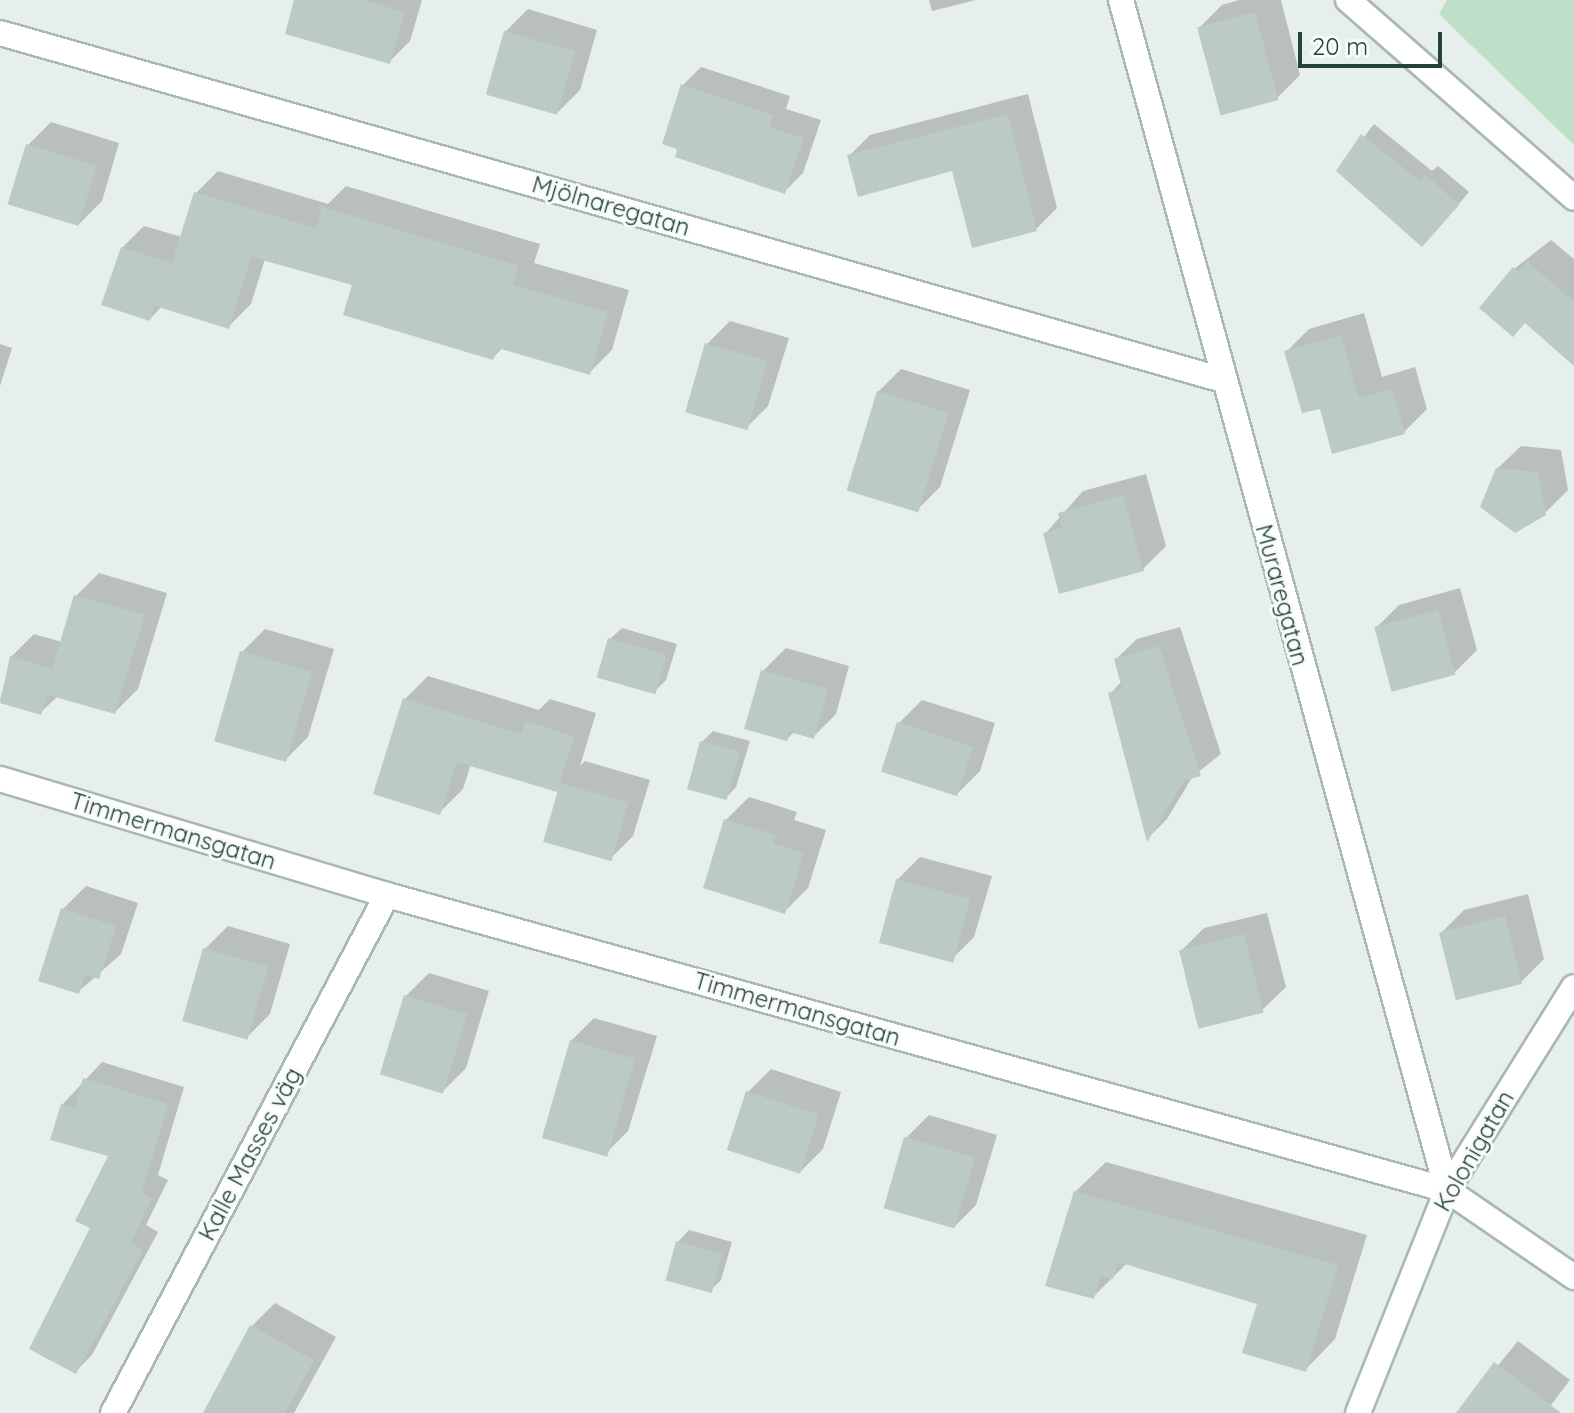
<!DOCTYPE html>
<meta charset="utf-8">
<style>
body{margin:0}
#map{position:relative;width:1574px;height:1413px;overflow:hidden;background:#e6efeb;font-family:Quicksand,sans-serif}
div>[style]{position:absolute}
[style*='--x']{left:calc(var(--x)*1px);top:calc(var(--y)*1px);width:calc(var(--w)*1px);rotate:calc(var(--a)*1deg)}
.green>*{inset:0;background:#bfe0c8}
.shadow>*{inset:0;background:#0003}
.building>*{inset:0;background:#bbcac4;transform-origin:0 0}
.roads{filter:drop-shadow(2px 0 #a8b8b2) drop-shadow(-2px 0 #a8b8b2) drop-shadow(0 2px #a8b8b2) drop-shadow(0 -2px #a8b8b2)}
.minor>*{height:24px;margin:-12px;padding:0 12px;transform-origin:12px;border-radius:12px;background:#fff}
span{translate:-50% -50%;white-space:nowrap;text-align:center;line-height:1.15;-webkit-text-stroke:6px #f7fbf9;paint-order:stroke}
.street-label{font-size:24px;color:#24423a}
.scale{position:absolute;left:1298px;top:32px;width:144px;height:36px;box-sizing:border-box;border:4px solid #24423a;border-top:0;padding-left:10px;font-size:24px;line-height:28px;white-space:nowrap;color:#24423a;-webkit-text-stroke:6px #f7fbf9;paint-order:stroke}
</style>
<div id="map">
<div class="green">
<i style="clip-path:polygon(1447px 0,1574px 0,1574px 145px,1439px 14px)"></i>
</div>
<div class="shadow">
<i style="clip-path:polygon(296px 0,422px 0,410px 41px,389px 62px)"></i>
<i style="clip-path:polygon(929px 0,976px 0,932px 11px)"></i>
<i style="clip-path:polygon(1239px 0,1281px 0,1300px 75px,1277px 98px,1199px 28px,1222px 5px)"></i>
<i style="clip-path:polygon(528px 9px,597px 30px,580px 90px,557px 113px,505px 32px)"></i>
<i style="clip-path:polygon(701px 67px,790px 96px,786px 109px,821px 120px,803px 173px,785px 191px,683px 85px)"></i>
<i style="clip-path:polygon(1028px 94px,1057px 208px,1036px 229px,954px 168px,849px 156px,870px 135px)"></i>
<i style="clip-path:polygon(51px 122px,119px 143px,102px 201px,79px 224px,28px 145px)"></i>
<i style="clip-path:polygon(1374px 124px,1432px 171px,1438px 166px,1469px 192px,1433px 234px,1338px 171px)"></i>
<i style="clip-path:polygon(218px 171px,328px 204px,346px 186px,540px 244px,534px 263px,629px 290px,612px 350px,590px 372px,503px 347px,493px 358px,354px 284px,265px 259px,251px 304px,229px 326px,162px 306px,150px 319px,122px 248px,144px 226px,182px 237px,196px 193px)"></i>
<i style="clip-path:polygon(1551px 240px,1574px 259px,1574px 359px,1514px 269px)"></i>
<i style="clip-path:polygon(1364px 313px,1382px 377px,1415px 367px,1427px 409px,1404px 432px,1321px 406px,1286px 352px,1309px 329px)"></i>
<i style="clip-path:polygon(730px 321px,789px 338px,768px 406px,745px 429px,707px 344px)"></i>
<i style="clip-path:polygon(0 344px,12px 348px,0 386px)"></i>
<i style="clip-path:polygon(901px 369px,970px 390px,940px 487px,917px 510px,878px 392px)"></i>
<i style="clip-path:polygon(1521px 446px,1561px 450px,1568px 490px,1544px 514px,1497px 469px)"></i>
<i style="clip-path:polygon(1146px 474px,1166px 546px,1143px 569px,1045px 534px,1083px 491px)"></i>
<i style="clip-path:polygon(99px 573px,167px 593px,138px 689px,115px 712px,58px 696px,40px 713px,0 701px,11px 657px,34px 634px,62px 642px,76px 596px)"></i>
<i style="clip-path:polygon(1460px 588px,1477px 650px,1454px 673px,1376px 628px,1399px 605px)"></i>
<i style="clip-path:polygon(1180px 627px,1221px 754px,1193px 776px,1167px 819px,1148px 838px,1110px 694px,1122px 681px,1116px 659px,1137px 639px)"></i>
<i style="clip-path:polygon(622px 628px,677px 644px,666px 680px,655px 691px,610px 639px)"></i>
<i style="clip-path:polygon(265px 629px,334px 649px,308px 737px,285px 760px,242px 652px)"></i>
<i style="clip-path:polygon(786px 648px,849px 666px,836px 714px,813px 737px,794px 732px,787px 739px,763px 671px)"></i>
<i style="clip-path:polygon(428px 676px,539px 710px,550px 699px,596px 713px,580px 766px,585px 761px,650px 780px,633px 836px,610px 859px,562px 785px,557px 790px,471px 764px,463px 789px,440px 812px,405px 699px)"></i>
<i style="clip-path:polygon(922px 700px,995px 723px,980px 771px,957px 794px,899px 723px)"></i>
<i style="clip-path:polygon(713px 731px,750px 741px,736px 787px,725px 799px,702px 742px)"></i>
<i style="clip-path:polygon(749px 797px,797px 812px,794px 820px,826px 830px,808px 888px,785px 911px,705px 887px,726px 820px)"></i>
<i style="clip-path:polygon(920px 857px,992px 876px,974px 937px,951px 960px,897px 880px)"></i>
<i style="clip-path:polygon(86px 886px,138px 903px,121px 954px,78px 992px,63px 909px)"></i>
<i style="clip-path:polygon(1528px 894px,1544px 959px,1521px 982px,1441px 933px,1464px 910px)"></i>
<i style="clip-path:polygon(1267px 913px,1286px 987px,1262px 1010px,1181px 951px,1204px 928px)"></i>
<i style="clip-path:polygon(228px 926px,290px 944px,270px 1014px,247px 1037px,205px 949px)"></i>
<i style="clip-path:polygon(429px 973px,489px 991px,466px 1068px,443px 1091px,406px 996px)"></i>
<i style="clip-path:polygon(594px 1018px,657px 1036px,628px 1131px,605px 1154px,571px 1041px)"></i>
<i style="clip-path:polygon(102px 1062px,184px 1087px,158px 1175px,168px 1180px,146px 1225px,158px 1232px,92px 1355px,75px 1372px,93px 1227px,111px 1155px,62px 1105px)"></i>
<i style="clip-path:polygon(771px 1069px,841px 1092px,823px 1149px,800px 1172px,748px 1092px)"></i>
<i style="clip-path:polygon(929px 1115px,997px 1135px,976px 1205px,953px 1228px,906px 1138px)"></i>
<i style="clip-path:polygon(1106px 1162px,1367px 1235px,1335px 1339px,1305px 1370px,1259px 1303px,1127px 1263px,1093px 1297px,1075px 1192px)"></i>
<i style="clip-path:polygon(689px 1230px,732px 1242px,721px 1280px,710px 1291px,678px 1242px)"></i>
<i style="clip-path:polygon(275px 1303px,336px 1337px,294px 1413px,205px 1413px,252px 1326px)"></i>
<i style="clip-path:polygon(1518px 1341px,1570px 1380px,1545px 1413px,1459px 1413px)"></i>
</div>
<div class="building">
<i style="clip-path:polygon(294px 0,363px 0,405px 12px,390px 64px,285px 34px)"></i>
<i style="left:1255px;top:12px;width:91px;height:60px;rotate:75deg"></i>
<i style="left:504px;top:31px;width:74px;height:66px;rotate:16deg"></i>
<i style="clip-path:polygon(681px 84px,773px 115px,769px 127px,804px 138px,785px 194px,675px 157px,677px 149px,662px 144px)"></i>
<i style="clip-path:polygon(1008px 114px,1037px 231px,972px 248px,952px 171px,858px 197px,847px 155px)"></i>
<i style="clip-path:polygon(1361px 134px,1420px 181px,1426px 175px,1459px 205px,1422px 247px,1336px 171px)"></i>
<i style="left:26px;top:144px;width:74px;height:63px;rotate:17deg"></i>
<i style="clip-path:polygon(194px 192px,316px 228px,322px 207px,519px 266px,513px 285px,608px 312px,590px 375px,498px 348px,493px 360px,343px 315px,352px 285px,251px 257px,229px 329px,155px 306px,150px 321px,101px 305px,121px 247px,172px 263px)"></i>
<i style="clip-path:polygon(1527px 261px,1574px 302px,1574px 366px,1525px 323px,1513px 337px,1479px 308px,1513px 267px,1518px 272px)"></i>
<i style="clip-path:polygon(1341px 335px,1359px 398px,1392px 389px,1405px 434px,1332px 454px,1320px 409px,1302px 413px,1284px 351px)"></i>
<i style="left:705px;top:343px;width:65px;height:72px;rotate:16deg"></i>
<i style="left:877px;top:391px;width:75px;height:104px;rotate:17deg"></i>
<i style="clip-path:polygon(1496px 468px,1538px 472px,1546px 515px,1515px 533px,1480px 507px)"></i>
<i style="clip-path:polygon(1123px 495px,1144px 571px,1059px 594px,1043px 533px,1062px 528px,1058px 513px)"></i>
<i style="clip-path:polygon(74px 595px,145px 615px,115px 714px,48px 695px,41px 715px,0 703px,10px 656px,52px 669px)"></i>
<i style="left:1438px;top:610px;width:67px;height:66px;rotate:75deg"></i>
<i style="left:608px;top:638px;width:61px;height:41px;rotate:16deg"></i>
<i style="clip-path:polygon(1159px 646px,1201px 776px,1184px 781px,1147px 842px,1108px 693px,1122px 689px,1114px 659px)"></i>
<i style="left:240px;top:651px;width:75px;height:94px;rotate:16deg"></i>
<i style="clip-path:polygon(761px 670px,828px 689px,814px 739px,790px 732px,787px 741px,744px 729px)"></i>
<i style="clip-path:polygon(403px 698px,521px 734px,525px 721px,574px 736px,557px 792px,457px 762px,440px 815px,373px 794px)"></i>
<i style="left:897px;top:722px;width:80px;height:52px;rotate:18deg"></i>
<i style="left:700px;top:741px;width:41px;height:50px;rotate:15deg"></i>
<i style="left:560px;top:783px;width:71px;height:61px;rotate:16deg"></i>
<i style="clip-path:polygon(724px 819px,776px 835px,773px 843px,804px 853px,785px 914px,703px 888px)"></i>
<i style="left:896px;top:879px;width:77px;height:66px;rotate:15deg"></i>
<i style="clip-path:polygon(61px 908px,116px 926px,99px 979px,85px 975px,79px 994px,38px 981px)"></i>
<i style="left:1505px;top:916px;width:70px;height:68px;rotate:76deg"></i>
<i style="left:1244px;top:934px;width:81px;height:67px;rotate:76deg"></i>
<i style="left:203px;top:948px;width:68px;height:76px;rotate:16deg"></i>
<i style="left:404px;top:995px;width:66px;height:83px;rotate:17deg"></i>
<i style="left:570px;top:1040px;width:68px;height:102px;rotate:16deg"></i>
<i style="clip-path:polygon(83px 1078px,168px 1104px,142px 1193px,152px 1198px,131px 1243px,143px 1250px,76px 1374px,29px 1349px,90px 1228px,75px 1221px,108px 1156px,50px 1140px,61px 1104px,75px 1108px)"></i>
<i style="left:746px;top:1091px;width:77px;height:62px;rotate:18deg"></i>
<i style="left:904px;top:1137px;width:74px;height:74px;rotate:16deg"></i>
<i style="clip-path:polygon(1074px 1191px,1338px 1265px,1306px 1372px,1242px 1353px,1257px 1304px,1118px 1262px,1113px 1279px,1101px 1276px,1094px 1299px,1045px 1286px)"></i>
<i style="left:676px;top:1241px;width:48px;height:41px;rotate:15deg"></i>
<i style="clip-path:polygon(250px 1325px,314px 1360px,285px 1413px,203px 1413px)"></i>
<i style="clip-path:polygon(1494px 1362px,1515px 1378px,1561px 1413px,1456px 1413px)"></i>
</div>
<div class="roads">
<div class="minor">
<i style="--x:1121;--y:0;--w:1234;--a:74.68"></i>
<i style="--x:1348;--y:0;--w:300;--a:41.2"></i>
<i style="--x:0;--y:33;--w:1271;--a:15.84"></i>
<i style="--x:0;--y:779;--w:404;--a:16.7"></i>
<i style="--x:387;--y:895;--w:1100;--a:15.55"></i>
<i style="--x:1447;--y:1190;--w:154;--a:34.4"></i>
<i style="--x:113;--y:1413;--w:586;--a:-62.12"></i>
<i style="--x:1358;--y:1413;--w:240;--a:-68.2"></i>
<i style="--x:1447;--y:1190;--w:239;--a:-58"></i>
</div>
</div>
<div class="street-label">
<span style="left:611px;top:206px;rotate:16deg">Mjölnaregatan</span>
<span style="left:1282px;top:595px;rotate:75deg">Muraregatan</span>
<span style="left:173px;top:831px;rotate:17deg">Timmermansgatan</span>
<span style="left:797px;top:1009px;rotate:16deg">Timmermansgatan</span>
<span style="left:1474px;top:1151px;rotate:-60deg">Kolonigatan</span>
<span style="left:250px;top:1154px;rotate:-62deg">Kalle Masses väg</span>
</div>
<div class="scale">20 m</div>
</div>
